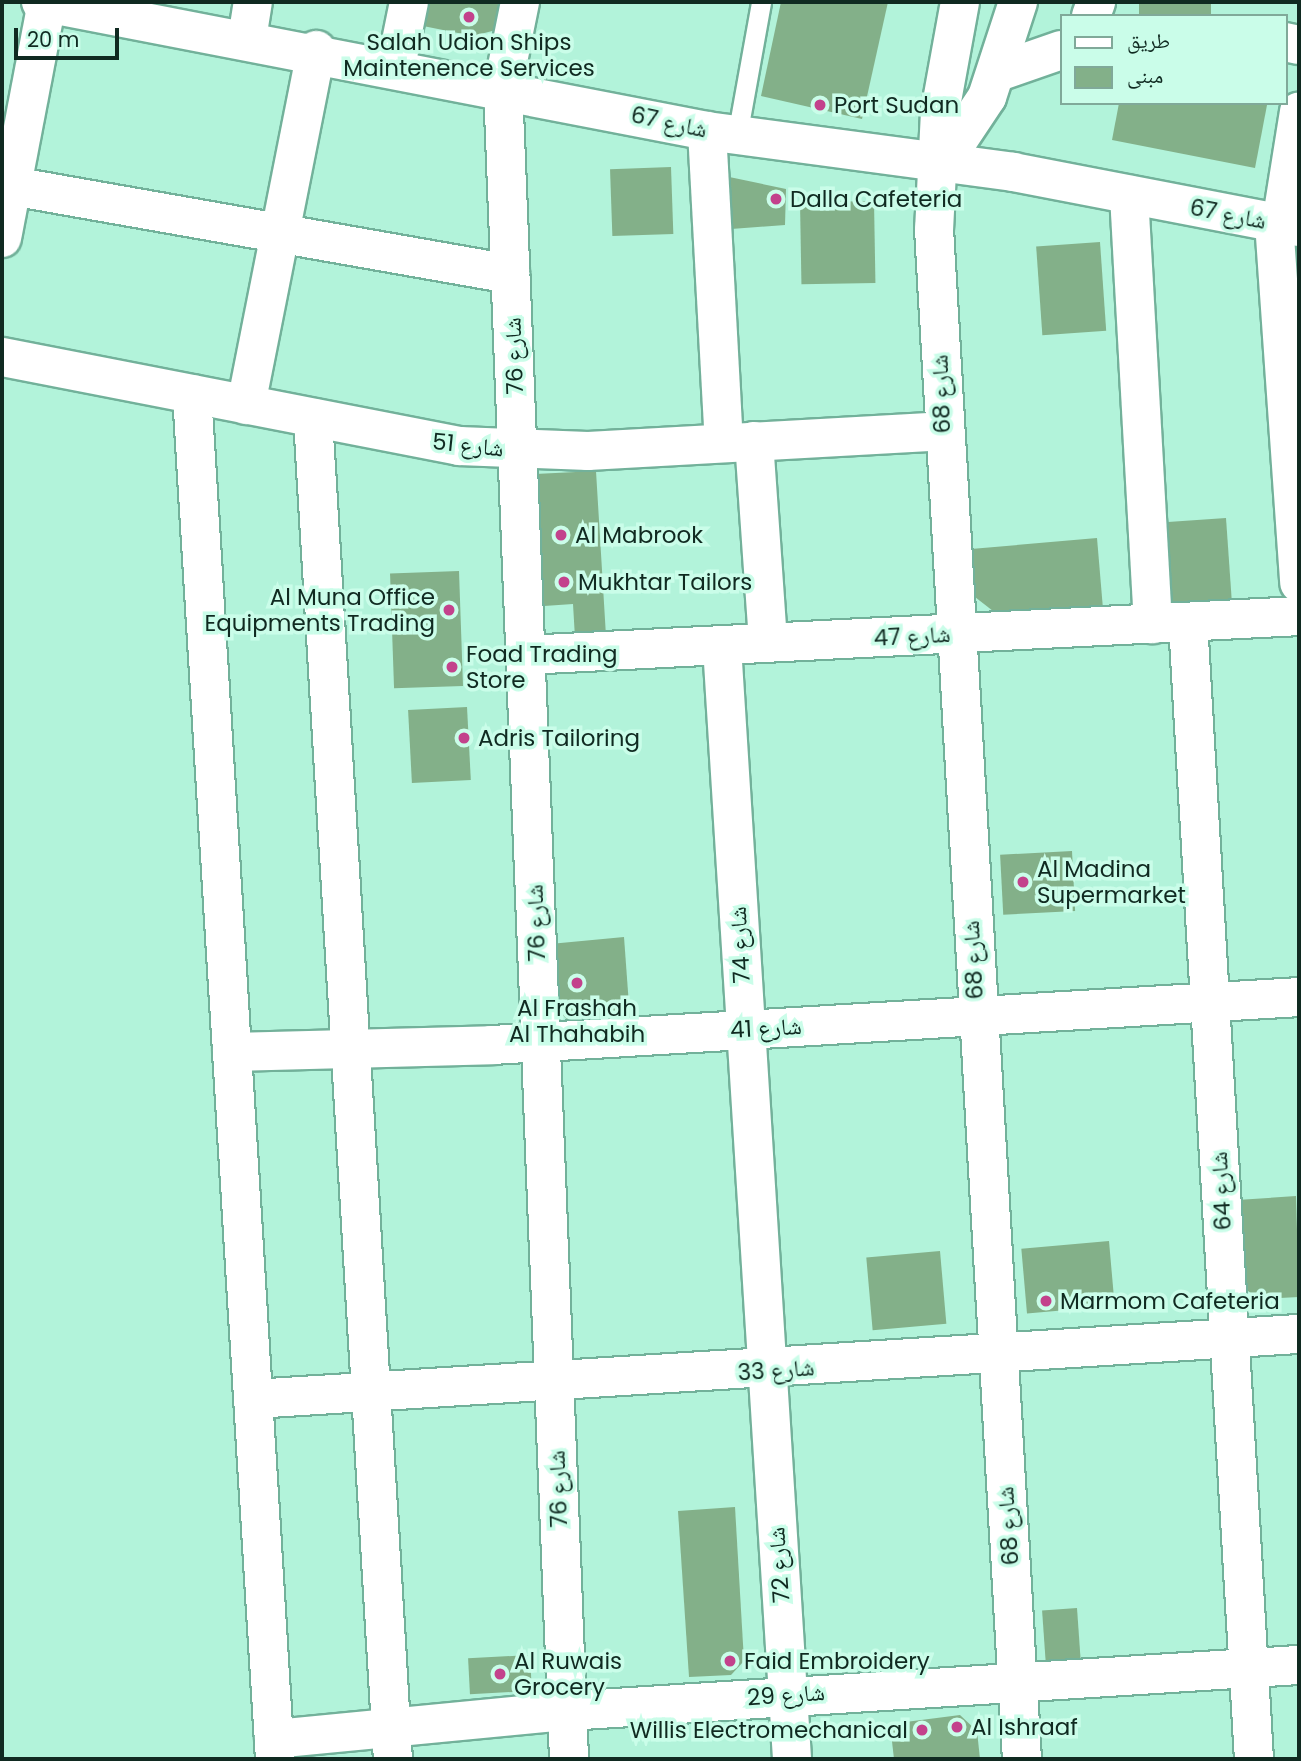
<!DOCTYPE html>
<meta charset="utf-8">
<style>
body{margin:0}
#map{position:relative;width:1301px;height:1761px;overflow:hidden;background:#b2f3da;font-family:Poppins,"Noto Naskh Arabic",sans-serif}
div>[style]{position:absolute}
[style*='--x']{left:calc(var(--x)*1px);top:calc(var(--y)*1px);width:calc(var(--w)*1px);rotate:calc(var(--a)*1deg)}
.building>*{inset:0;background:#83b089;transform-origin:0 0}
.roads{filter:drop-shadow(2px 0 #72b19a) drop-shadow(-2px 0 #72b19a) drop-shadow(0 2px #72b19a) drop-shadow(0 -2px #72b19a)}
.lane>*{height:19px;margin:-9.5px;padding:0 9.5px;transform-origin:9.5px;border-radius:9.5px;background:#fff}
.street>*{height:38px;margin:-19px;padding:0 19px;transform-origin:19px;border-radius:19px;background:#fff}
.dots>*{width:19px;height:19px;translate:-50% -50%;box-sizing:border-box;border:4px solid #cafde9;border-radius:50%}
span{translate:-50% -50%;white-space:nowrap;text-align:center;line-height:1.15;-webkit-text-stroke:7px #cafde9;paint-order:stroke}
.poi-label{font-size:23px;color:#102a21}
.left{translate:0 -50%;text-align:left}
.right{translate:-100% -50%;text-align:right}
.street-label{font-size:23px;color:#102a21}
.frame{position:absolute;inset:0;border:4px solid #102a21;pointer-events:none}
.legend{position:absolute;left:1060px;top:14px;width:228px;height:91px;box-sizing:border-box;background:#cafde9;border:2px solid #80a999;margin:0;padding:9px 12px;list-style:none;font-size:21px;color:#102a21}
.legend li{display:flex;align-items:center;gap:14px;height:35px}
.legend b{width:35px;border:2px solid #80a999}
.scale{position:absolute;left:14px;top:28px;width:105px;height:32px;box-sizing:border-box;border:4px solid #102a21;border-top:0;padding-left:9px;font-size:21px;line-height:24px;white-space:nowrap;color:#102a21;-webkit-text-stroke:5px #cafde9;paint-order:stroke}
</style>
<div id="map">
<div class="building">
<i style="clip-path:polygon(412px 2px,502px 2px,496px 30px,473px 36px,408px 23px)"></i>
<i style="clip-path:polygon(781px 2px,888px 2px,862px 119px,761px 96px)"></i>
<i style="left:1139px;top:2px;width:72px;height:14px"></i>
<i style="clip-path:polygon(1119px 103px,1267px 105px,1255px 168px,1112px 140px)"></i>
<i style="left:671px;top:167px;width:67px;height:61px;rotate:88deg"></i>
<i style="clip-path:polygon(715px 174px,786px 189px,785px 225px,718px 230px)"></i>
<i style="left:874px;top:201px;width:82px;height:74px;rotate:89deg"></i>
<i style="left:1100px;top:242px;width:89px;height:64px;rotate:86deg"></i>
<i style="clip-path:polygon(596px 471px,606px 636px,575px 638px,573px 604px,544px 606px,535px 474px)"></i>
<i style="left:1226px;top:518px;width:81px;height:69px;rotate:86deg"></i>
<i style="clip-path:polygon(1097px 538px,1103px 609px,1002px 618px,975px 597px,971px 549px)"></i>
<i style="left:459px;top:571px;width:115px;height:69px;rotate:88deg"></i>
<i style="left:467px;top:707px;width:73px;height:59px;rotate:87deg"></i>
<i style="left:1072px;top:851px;width:60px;height:72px;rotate:87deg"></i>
<i style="clip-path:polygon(624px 937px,630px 1019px,572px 1024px,556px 1009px,550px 944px)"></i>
<i style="clip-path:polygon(1296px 1196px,1299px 1297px,1258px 1299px,1242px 1286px,1237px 1200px)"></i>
<i style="left:1109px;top:1241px;width:65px;height:88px;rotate:85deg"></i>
<i style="left:940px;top:1251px;width:73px;height:74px;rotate:85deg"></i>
<i style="clip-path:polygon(735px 1507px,744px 1661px,731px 1675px,689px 1677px,678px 1511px)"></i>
<i style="left:1077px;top:1608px;width:56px;height:35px;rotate:86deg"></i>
<i style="left:530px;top:1655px;width:36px;height:62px;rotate:87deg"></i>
<i style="clip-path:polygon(960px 1715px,977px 1731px,980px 1759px,894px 1759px,890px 1724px)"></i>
</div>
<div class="roads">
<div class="lane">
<i style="--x:737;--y:136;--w:136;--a:-79.8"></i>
</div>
<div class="street">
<i style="--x:41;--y:2;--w:678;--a:10.96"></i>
<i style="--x:707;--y:131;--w:309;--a:7.6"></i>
<i style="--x:1013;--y:172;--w:291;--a:10.9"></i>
<i style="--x:520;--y:2;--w:86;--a:101.4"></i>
<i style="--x:503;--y:86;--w:1674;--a:87.74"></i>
<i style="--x:960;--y:2;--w:112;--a:100.3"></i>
<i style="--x:940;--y:112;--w:117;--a:92.9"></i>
<i style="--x:934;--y:229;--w:1533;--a:86.71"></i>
<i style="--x:1091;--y:16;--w:15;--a:-70"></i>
<i style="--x:247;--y:39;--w:37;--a:-81"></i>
<i style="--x:1285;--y:42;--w:14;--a:12"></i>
<i style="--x:396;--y:66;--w:65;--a:-78.5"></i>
<i style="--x:998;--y:72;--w:67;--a:-19.2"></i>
<i style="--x:707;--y:131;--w:311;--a:86.9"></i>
<i style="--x:935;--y:161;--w:29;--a:-41"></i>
<i style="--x:957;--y:142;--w:54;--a:-56.3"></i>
<i style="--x:987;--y:97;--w:100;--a:-71.9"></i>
<i style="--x:12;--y:186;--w:506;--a:10.02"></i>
<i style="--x:1129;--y:195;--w:430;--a:86.8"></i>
<i style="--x:1274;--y:222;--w:362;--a:86"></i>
<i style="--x:1281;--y:224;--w:114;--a:-80.9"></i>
<i style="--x:2;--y:238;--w:239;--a:-79.2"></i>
<i style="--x:2;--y:357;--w:466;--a:11"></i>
<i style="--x:459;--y:446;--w:129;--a:2.2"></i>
<i style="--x:588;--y:451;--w:355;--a:-3.2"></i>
<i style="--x:192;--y:394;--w:1368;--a:86.52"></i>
<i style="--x:246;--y:405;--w:362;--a:-78.8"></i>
<i style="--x:313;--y:418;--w:1343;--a:86.59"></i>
<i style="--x:754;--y:441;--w:202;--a:86"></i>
<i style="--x:1188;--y:622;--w:1139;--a:86.68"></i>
<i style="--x:722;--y:646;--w:1115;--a:86.4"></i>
<i style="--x:525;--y:655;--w:775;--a:-2.88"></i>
<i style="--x:232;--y:1052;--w:260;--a:-1.5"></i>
<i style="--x:492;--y:1045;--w:808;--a:-3.4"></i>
<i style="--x:253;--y:1399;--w:1048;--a:-3.56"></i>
<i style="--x:274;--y:1739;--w:294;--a:-5.5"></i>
<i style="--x:567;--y:1711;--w:733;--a:-3.6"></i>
</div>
</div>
<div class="dots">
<i style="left:469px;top:17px;background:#c3428c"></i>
<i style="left:820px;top:105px;background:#c3428c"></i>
<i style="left:776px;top:199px;background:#c3428c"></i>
<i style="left:561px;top:535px;background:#c3428c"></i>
<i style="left:564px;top:582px;background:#c3428c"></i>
<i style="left:449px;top:610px;background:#c3428c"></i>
<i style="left:452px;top:667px;background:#c3428c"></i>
<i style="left:464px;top:738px;background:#c3428c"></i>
<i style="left:1023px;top:882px;background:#c3428c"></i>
<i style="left:577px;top:983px;background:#c3428c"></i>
<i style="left:1046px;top:1301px;background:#c3428c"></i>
<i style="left:730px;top:1661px;background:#c3428c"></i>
<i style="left:500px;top:1674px;background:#c3428c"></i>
<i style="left:957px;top:1727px;background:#c3428c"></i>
<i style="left:922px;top:1730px;background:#c3428c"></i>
</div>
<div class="poi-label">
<span style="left:469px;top:55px">Salah Udion Ships<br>Maintenence Services</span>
<span class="left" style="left:834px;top:105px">Port Sudan</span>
<span class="left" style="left:790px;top:199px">Dalla Cafeteria</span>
<span class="left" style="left:575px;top:535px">Al Mabrook</span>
<span class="left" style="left:578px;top:582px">Mukhtar Tailors</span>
<span class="right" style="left:435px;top:610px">Al Muna Office<br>Equipments Trading</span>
<span class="left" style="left:466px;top:667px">Foad Trading<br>Store</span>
<span class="left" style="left:478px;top:738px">Adris Tailoring</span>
<span class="left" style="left:1037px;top:882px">Al Madina<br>Supermarket</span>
<span style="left:577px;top:1021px">Al Frashah<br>Al Thahabih</span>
<span class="left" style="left:1060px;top:1301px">Marmom Cafeteria</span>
<span class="left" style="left:514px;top:1674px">Al Ruwais<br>Grocery</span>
<span class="left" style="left:744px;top:1661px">Faid Embroidery</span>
<span class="left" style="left:971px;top:1727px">Al Ishraaf</span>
<span class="right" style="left:908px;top:1730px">Willis Electromechanical</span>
</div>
<div class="street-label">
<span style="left:669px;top:122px;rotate:12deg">شارع 67</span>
<span style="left:1228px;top:214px;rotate:11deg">شارع 67</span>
<span style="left:514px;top:356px;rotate:-92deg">شارع 76</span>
<span style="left:941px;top:394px;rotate:-92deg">شارع 68</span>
<span style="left:468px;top:445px;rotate:6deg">شارع 51</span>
<span style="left:912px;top:636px;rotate:-3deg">شارع 47</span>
<span style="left:536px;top:923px;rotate:-92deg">شارع 76</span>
<span style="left:740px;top:945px;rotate:-93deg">شارع 74</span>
<span style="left:973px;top:960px;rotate:-93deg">شارع 68</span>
<span style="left:766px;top:1028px;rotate:-3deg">شارع 41</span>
<span style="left:1221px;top:1191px;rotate:-93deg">شارع 64</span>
<span style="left:776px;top:1370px;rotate:-4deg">شارع 33</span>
<span style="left:558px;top:1489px;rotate:-92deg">شارع 76</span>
<span style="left:1008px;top:1526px;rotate:-94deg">شارع 68</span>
<span style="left:779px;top:1565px;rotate:-94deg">شارع 72</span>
<span style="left:786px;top:1695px;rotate:-4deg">شارع 29</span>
</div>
<div class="frame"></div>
<ul class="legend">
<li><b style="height:9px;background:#fff"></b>طريق</li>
<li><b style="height:19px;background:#83b089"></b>مبنى</li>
</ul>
<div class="scale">20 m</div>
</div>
